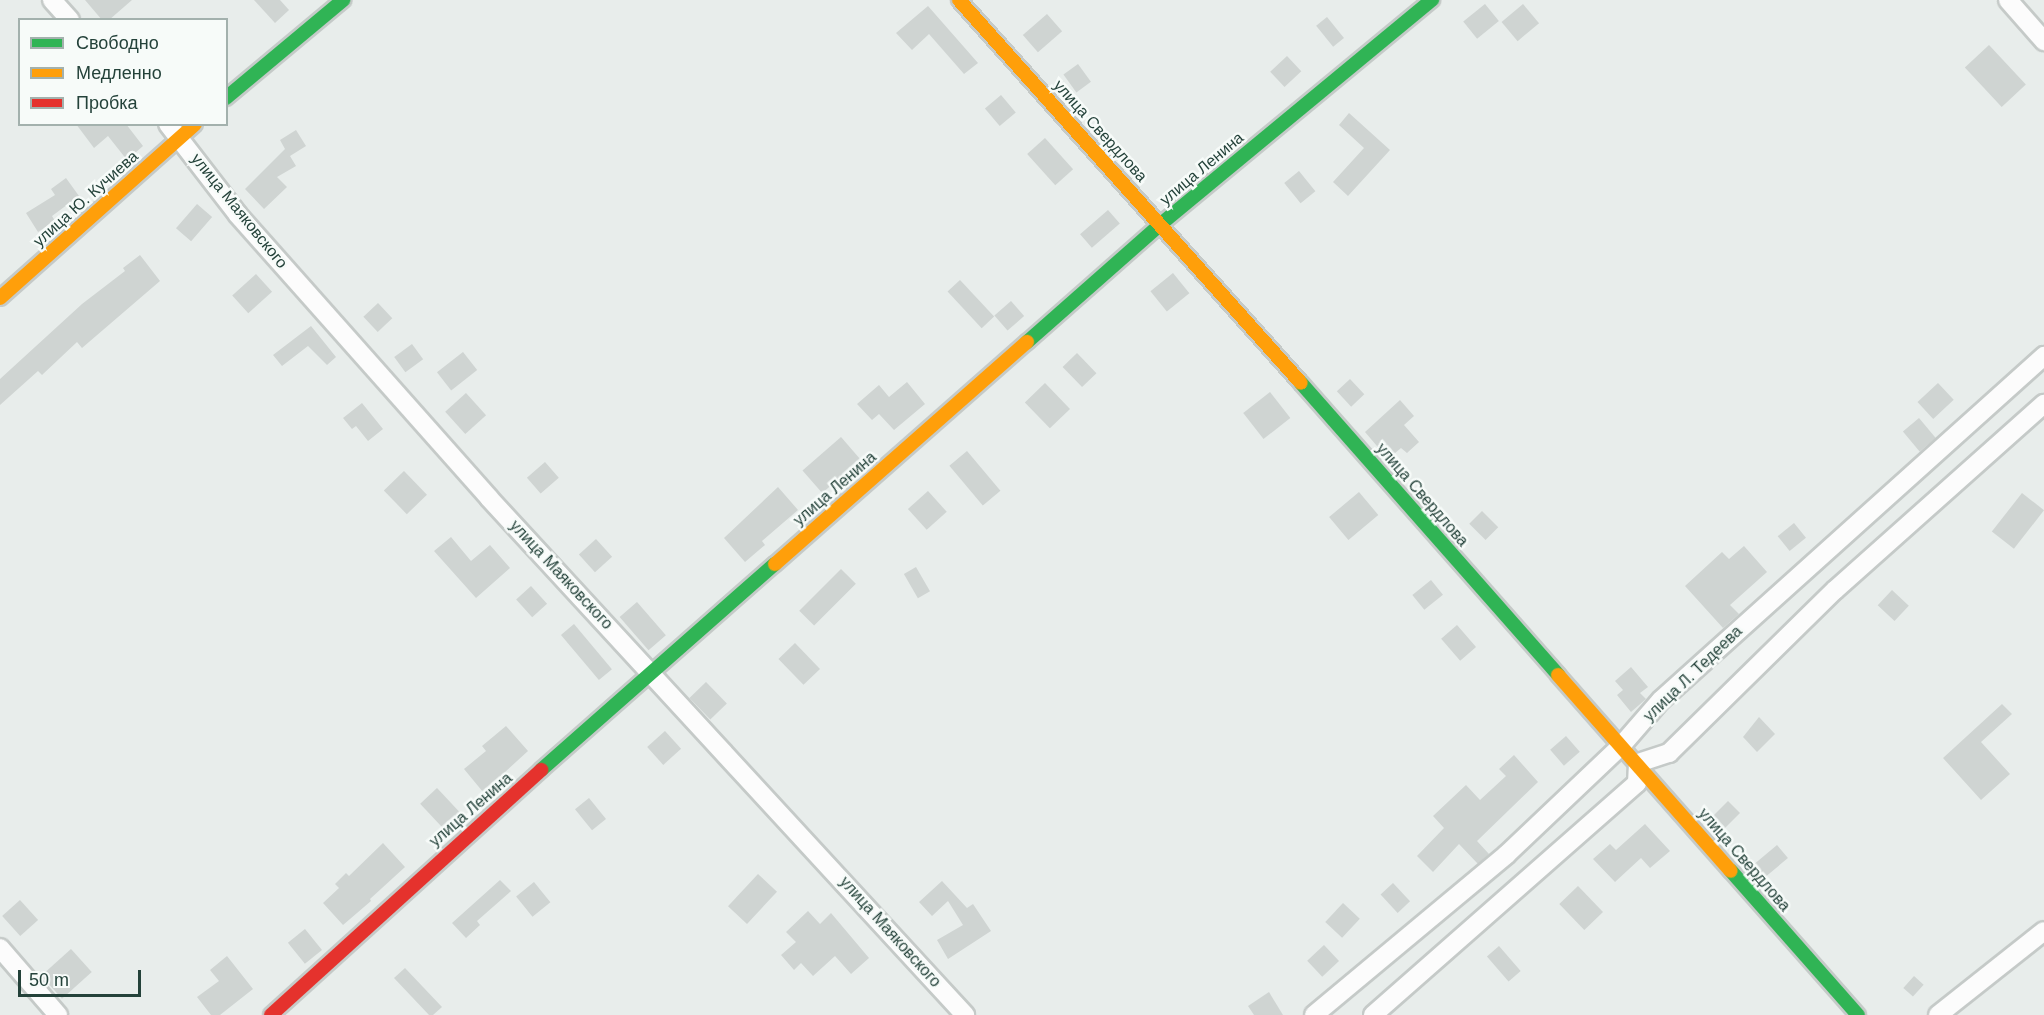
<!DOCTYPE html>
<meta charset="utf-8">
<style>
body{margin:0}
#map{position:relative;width:2044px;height:1015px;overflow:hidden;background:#e8edeb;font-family:Helvetica,sans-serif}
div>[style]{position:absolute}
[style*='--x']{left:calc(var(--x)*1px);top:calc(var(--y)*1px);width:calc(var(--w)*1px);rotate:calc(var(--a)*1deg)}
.building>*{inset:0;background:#cfd4d2;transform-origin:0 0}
.roads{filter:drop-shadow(2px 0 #c5cac8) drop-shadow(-2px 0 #c5cac8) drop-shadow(0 2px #c5cac8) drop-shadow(0 -2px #c5cac8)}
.street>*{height:18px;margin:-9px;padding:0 9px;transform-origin:9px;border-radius:9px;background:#fcfcfc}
.fast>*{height:14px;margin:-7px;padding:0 7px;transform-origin:7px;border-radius:7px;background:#30b455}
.slow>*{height:14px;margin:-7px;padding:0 7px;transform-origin:7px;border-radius:7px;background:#ff9f0a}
.jam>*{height:14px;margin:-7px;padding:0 7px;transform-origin:7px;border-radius:7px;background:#e5322d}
span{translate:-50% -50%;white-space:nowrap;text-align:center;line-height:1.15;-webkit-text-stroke:5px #f7fbf9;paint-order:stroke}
.street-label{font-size:16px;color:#24423a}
.legend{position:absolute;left:18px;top:18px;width:210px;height:108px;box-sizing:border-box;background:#f7fbf9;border:2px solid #a3b1ad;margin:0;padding:8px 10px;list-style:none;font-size:18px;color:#24423a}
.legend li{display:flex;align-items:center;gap:12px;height:30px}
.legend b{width:30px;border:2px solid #a3b1ad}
.scale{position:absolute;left:18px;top:970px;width:123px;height:27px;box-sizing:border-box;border:3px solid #24423a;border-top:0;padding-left:8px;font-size:18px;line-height:21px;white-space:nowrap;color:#24423a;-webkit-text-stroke:4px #f7fbf9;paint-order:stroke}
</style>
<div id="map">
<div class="building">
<i style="clip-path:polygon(85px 0,132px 0,109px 20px,102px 20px)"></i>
<i style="clip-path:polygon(254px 0,280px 0,289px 10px,275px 23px)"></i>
<i style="left:1485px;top:4px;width:22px;height:28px;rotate:51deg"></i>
<i style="left:1523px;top:4px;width:25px;height:28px;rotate:50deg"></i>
<i style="clip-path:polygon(928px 6px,978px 63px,964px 74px,929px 34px,912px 50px,896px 33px)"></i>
<i style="left:1047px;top:14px;width:23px;height:32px;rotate:49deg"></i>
<i style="left:1327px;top:17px;width:27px;height:14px;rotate:51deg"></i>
<i style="left:1989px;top:45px;width:54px;height:33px;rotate:47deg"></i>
<i style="left:1287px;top:56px;width:21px;height:23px;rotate:47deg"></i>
<i style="left:1078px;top:64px;width:22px;height:18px;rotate:54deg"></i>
<i style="left:1001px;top:95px;width:23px;height:21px;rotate:50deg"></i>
<i style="clip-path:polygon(1349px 113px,1390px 150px,1348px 196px,1333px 182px,1364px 148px,1339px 125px)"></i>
<i style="clip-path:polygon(76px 124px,126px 124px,143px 146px,127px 160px,108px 136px,94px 148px)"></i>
<i style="clip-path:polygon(296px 130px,306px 146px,290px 156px,296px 166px,277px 177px,287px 187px,264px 209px,245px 189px,285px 149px,280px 140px)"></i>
<i style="left:1045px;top:138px;width:42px;height:24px;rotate:48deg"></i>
<i style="left:1299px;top:171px;width:26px;height:19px;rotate:51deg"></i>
<i style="clip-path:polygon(66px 178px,79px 196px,52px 216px,55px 221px,38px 232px,26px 213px,55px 195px,51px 189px)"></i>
<i style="left:197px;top:204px;width:20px;height:32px;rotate:41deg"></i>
<i style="left:1108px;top:210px;width:18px;height:37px;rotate:49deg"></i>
<i style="clip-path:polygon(140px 255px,160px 281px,82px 348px,77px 342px,42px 375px,38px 371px,0 405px,0 379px,82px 304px,125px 271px,123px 268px)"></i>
<i style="left:1173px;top:273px;width:26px;height:29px;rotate:51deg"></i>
<i style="left:256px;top:274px;width:24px;height:32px;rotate:48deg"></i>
<i style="left:960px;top:280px;width:50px;height:17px;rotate:47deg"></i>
<i style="left:1011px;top:301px;width:20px;height:22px;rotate:49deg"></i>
<i style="left:378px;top:303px;width:21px;height:20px;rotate:47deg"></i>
<i style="clip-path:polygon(311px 326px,336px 357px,327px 365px,308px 346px,282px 366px,273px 355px)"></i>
<i style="left:412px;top:344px;width:19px;height:22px;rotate:54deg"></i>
<i style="left:463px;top:352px;width:23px;height:33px;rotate:52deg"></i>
<i style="left:1077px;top:353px;width:28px;height:20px;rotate:46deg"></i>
<i style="left:1350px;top:379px;width:21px;height:18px;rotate:47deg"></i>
<i style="clip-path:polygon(907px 382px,925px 404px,894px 430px,879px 414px,872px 420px,857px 404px,879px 385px,889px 397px)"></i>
<i style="left:1045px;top:383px;width:36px;height:28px;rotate:46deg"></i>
<i style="left:1938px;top:383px;width:23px;height:28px;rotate:47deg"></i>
<i style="left:1270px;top:392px;width:33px;height:34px;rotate:52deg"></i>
<i style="left:466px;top:393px;width:30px;height:28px;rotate:48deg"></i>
<i style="clip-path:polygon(1400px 400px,1414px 416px,1404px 425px,1419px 442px,1407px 453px,1401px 448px,1388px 459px,1365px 432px)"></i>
<i style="clip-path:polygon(362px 403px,383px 429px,368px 441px,356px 426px,352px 429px,343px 418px)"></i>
<i style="left:1919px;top:418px;width:26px;height:21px;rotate:50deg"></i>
<i style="left:841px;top:437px;width:30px;height:51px;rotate:49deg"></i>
<i style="left:967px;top:451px;width:52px;height:23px;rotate:50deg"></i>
<i style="left:545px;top:462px;width:21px;height:24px;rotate:49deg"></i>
<i style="left:404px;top:471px;width:33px;height:28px;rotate:46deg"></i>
<i style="clip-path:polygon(778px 487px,798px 510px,762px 541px,765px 545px,745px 562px,724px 538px)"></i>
<i style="left:928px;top:491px;width:28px;height:27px;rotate:48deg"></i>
<i style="left:1359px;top:492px;width:30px;height:39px;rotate:50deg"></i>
<i style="left:2022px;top:493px;width:28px;height:49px;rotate:38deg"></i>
<i style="left:1482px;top:511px;width:23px;height:18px;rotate:45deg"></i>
<i style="left:1794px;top:523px;width:19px;height:21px;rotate:51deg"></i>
<i style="clip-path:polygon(451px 537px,471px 561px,490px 545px,510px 568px,476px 598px,434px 551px)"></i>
<i style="left:596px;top:539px;width:24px;height:23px;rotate:48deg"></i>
<i style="clip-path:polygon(1744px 546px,1767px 572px,1730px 605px,1739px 614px,1723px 628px,1685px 586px,1722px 552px,1729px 559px)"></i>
<i style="left:916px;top:567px;width:28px;height:14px;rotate:60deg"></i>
<i style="left:841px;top:569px;width:21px;height:59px;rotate:45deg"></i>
<i style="left:1431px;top:580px;width:19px;height:24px;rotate:51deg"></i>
<i style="left:531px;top:586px;width:24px;height:20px;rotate:48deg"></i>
<i style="left:1892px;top:590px;width:23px;height:21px;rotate:43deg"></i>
<i style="left:637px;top:602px;width:44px;height:23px;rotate:49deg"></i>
<i style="left:574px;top:624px;width:59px;height:17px;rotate:50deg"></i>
<i style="left:1457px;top:625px;width:29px;height:21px;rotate:49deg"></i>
<i style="left:795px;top:643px;width:36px;height:23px;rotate:46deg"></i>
<i style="clip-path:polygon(1631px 667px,1648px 687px,1640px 693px,1646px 699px,1631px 712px,1617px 695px,1623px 690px,1615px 681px)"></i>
<i style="left:706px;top:682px;width:30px;height:23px;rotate:46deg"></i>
<i style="clip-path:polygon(2002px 704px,2012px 714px,1981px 742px,2010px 774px,1981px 800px,1943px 758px)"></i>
<i style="clip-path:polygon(1759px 717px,1775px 734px,1757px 752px,1743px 737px)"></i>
<i style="clip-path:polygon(506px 726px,528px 751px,483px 792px,464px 769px,486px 751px,482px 746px)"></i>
<i style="left:665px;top:731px;width:24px;height:24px;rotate:48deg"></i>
<i style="left:1566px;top:736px;width:21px;height:21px;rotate:49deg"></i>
<i style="clip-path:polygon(1514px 755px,1538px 782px,1477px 841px,1489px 854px,1478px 864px,1459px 844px,1433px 872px,1417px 856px,1444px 828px,1433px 816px,1466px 785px,1480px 800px,1506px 776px,1499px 769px)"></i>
<i style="left:437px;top:788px;width:35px;height:23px;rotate:47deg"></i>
<i style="left:589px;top:798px;width:27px;height:18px;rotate:51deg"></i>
<i style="left:1728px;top:801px;width:17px;height:29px;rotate:45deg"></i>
<i style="clip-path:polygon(1645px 824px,1670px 851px,1650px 868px,1641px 858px,1615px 882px,1593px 859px,1610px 844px,1616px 850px)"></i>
<i style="clip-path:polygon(383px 843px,405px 867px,370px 899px,371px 901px,343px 925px,323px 903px,339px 888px,335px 884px,346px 873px,349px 876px)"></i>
<i style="left:1777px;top:845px;width:17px;height:37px;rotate:50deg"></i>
<i style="left:758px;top:874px;width:26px;height:44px;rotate:43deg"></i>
<i style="clip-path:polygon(500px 880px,511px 891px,477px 921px,480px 925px,466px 938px,452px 923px)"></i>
<i style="clip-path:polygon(942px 881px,967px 908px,973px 904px,991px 931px,948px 959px,937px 940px,963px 925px,948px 901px,932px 916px,919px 902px)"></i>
<i style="left:534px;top:882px;width:26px;height:23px;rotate:51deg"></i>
<i style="left:1393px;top:883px;width:25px;height:17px;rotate:47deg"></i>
<i style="left:1578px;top:886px;width:36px;height:26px;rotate:46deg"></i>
<i style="left:20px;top:900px;width:27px;height:24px;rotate:48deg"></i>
<i style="left:1343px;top:903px;width:23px;height:26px;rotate:43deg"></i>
<i style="clip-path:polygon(808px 911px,820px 924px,831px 913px,869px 958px,851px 974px,835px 956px,813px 976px,801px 963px,794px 970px,781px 955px,796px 942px,786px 932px)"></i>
<i style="left:305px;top:929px;width:27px;height:22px;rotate:51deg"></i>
<i style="left:1324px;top:945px;width:22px;height:23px;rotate:47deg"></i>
<i style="left:1499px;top:946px;width:33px;height:16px;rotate:49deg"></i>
<i style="left:71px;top:949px;width:31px;height:40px;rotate:48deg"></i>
<i style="clip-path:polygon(227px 956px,253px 989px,220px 1015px,211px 1015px,197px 997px,219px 981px,210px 970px)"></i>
<i style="clip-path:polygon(405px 968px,442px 1007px,433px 1015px,429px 1015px,394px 978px)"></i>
<i style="left:1914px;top:976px;width:13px;height:16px;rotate:42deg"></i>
<i style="clip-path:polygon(1269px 992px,1283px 1015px,1254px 1015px,1248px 1006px)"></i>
</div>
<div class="roads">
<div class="street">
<i style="--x:52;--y:0;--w:27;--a:48"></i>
<i style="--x:2008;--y:0;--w:55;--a:48.7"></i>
<i style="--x:168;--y:124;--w:115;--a:52.4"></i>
<i style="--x:238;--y:215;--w:378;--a:48.4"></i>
<i style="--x:489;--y:498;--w:703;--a:47.36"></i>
<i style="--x:0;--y:948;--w:89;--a:49.1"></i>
<i style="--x:1314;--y:1015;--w:250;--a:-39.8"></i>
<i style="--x:1506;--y:855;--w:158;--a:-43.5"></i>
<i style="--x:1621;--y:746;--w:61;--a:-49"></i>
<i style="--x:1661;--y:700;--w:515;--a:-41.93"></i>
<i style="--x:1373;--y:1015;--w:351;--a:-41.3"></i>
<i style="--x:1637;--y:783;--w:20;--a:-87"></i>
<i style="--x:1638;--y:763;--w:33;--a:-18"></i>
<i style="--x:1669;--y:753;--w:233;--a:-44.5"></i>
<i style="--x:1835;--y:590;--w:280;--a:-41.7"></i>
<i style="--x:1938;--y:1015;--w:135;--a:-38.4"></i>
</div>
<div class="fast">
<i style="--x:226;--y:98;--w:153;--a:-39.9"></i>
<i style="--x:1027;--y:342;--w:179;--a:-41.4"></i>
<i style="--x:1161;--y:224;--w:352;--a:-39.6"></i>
<i style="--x:1301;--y:383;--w:389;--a:48.6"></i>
<i style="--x:541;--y:770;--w:312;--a:-41.4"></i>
<i style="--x:1731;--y:871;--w:192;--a:48.6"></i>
</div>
<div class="slow">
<i style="--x:959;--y:0;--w:513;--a:48.24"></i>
<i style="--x:0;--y:298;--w:261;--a:-41.7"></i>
<i style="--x:775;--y:564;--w:336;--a:-41.4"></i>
<i style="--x:1558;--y:675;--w:261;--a:48.6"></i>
</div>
<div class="jam">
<i style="--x:271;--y:1015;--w:365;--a:-42.2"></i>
</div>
</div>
<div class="street-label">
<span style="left:1100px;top:131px;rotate:48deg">улица Свердлова</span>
<span style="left:1202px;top:169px;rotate:-40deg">улица Ленина</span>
<span style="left:86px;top:199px;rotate:-42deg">улица Ю. Кучиева</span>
<span style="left:239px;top:211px;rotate:51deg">улица Маяковского</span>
<span style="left:835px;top:489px;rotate:-41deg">улица Ленина</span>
<span style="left:1422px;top:495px;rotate:49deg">улица Свердлова</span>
<span style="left:561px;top:575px;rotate:47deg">улица Маяковского</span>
<span style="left:1693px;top:674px;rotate:-44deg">улица Л. Тедеева</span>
<span style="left:471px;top:810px;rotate:-41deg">улица Ленина</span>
<span style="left:1744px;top:860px;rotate:49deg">улица Свердлова</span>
<span style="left:890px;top:932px;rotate:48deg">улица Маяковского</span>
</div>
<ul class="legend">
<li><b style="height:8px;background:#30b455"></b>Свободно</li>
<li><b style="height:8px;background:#ff9f0a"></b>Медленно</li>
<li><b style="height:8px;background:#e5322d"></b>Пробка</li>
</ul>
<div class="scale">50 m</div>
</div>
